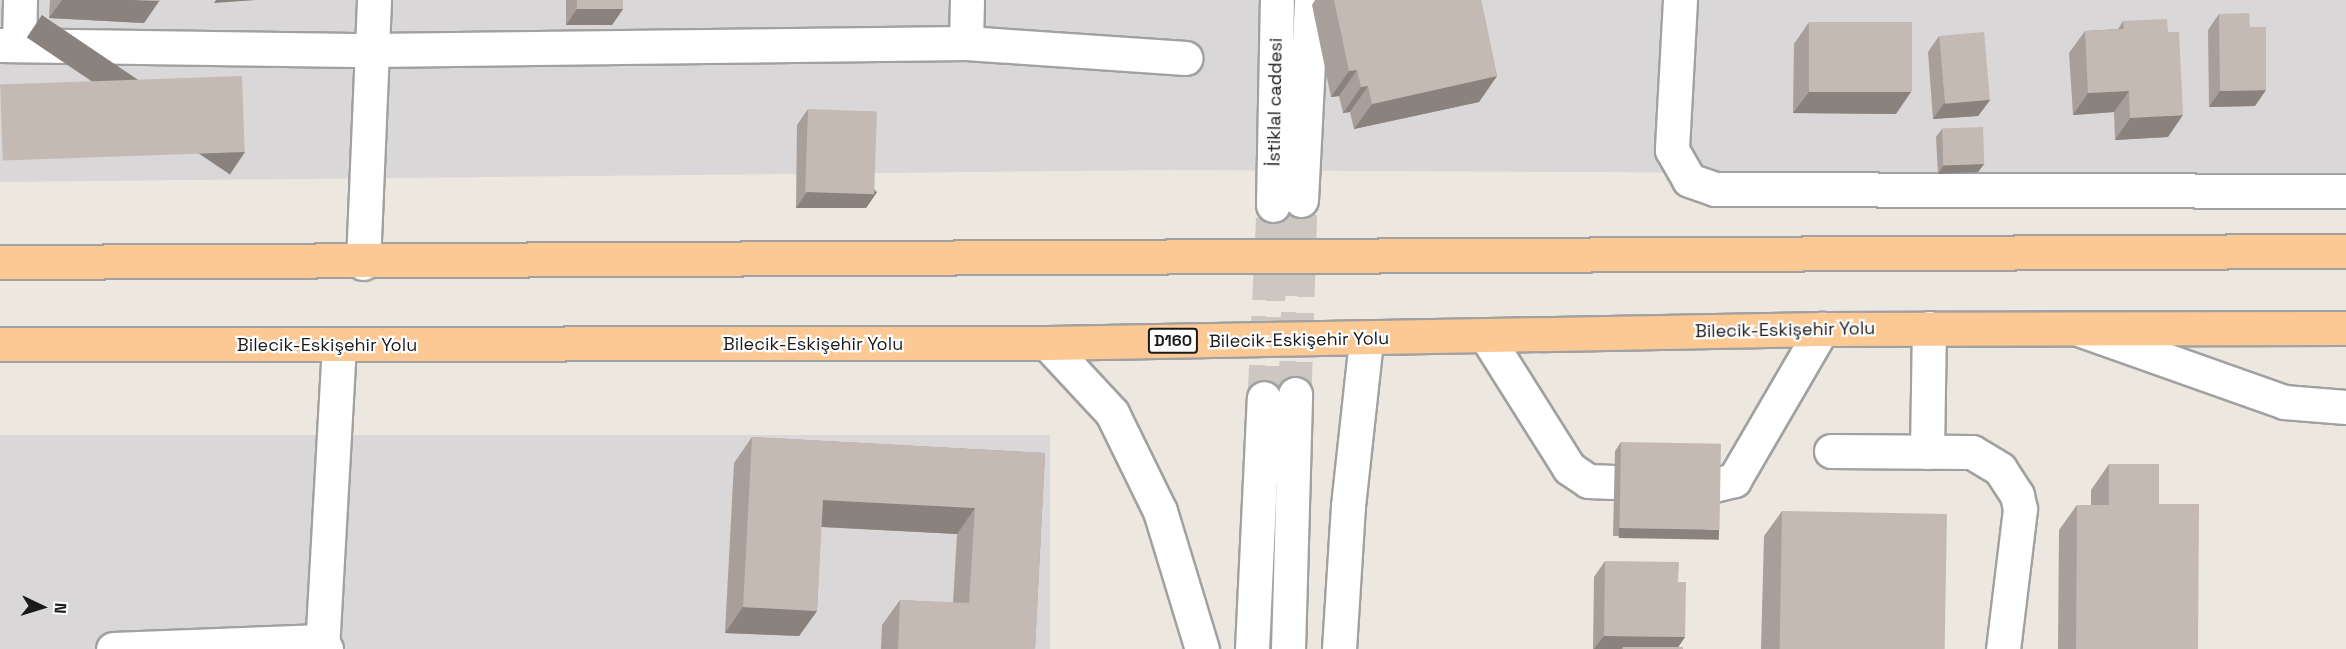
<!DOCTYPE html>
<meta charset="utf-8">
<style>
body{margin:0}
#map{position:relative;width:2346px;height:649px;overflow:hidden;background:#ece7df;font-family:"Space Grotesk",sans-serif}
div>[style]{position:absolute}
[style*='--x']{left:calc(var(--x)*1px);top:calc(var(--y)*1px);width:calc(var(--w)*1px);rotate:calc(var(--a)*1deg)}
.residential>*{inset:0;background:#d9d7d7;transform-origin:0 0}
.minor-tunnel>*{height:33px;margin-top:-16.5px;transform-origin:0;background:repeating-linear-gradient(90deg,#ccc8c1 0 33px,transparent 0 49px)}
.roads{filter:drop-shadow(2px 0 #a1a1a1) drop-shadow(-2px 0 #a1a1a1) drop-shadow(0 2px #a1a1a1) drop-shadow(0 -2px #a1a1a1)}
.minor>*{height:33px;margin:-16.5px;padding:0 16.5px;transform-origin:16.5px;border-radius:16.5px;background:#fff}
.major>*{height:33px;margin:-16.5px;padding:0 16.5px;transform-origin:16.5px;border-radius:16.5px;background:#fcc995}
.wall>*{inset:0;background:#a99f9a}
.shaded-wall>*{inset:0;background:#89827d;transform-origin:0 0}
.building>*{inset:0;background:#c4b9b3;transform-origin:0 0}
span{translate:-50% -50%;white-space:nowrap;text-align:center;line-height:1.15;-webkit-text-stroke:4.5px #fff;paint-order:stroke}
.shield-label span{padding:2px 4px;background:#fff;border:2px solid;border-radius:4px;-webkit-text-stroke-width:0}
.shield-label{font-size:16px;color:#1a1a1a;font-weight:700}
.street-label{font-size:18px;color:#1a1a1a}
.north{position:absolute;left:12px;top:577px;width:60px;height:60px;-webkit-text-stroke:4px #fff;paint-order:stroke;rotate:94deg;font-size:16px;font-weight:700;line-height:24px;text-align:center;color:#1a1a1a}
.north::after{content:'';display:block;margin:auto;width:21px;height:27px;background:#1a1a1a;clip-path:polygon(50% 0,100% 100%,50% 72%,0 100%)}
</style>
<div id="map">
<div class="residential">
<i style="clip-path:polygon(0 0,2346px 0,2346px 176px,1169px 170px,0 182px)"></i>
<i style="left:1050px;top:435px;width:214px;height:1050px;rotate:90deg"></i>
</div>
<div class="minor-tunnel">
<i style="--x:1295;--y:394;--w:194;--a:-88.2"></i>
<i style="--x:1264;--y:398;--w:193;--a:-87.3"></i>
</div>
<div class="roads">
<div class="minor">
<i style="--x:1680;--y:0;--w:150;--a:93.1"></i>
<i style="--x:1672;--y:150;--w:34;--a:60"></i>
<i style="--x:1689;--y:180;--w:28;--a:19"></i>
<i style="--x:1715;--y:189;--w:631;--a:0.18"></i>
<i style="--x:966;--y:43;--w:43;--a:-88.7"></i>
<i style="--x:0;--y:45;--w:372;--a:0.8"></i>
<i style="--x:372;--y:50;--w:594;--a:-0.68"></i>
<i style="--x:966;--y:43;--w:220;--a:3.9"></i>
<i style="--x:19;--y:45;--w:45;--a:-88.7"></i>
<i style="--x:1301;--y:200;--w:200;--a:-87.1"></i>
<i style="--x:1273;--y:205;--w:205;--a:-88.9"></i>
<i style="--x:363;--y:263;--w:263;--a:-87.6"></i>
<i style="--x:2081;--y:330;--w:215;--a:19.5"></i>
<i style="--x:2284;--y:402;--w:62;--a:4.6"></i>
<i style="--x:1486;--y:336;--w:156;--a:57.8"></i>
<i style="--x:1569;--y:468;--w:23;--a:34"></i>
<i style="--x:1588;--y:481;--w:26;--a:2"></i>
<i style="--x:1047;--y:343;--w:96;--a:47.1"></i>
<i style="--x:1112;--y:413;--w:109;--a:63.9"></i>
<i style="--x:1160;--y:511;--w:144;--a:73.1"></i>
<i style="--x:1831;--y:451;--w:141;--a:0.4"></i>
<i style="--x:1972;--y:452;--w:33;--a:31"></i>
<i style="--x:2000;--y:469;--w:31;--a:57"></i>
<i style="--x:2017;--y:495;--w:14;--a:78"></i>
<i style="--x:2020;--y:509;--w:141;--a:96.9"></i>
<i style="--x:1927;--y:452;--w:124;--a:-89.1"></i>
<i style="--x:1714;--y:485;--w:21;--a:-14"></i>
<i style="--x:1734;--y:480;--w:175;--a:-59.8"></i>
<i style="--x:113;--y:649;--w:209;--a:-2.2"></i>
<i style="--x:322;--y:641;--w:9;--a:63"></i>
<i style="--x:322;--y:649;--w:303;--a:-86.8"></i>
<i style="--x:1252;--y:649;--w:251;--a:-87.3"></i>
<i style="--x:1288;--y:649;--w:255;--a:-88.4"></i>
<i style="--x:1339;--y:649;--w:143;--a:-86.4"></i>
<i style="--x:1348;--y:506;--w:168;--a:-83.8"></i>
</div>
<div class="major">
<i style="--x:0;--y:262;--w:2346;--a:-0.27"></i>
<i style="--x:0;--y:344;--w:1047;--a:-0.05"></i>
<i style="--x:1047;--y:343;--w:775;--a:-1.03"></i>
<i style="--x:1822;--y:329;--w:524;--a:-0.11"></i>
</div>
</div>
<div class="wall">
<i style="clip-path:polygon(50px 0,160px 0,144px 23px,49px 18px)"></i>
<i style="clip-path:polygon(566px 0,623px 0,623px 9px,612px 25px,566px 25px)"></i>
<i style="clip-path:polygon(1315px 0,1481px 0,1497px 76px,1479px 102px,1354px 129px,1350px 112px,1343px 113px,1339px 96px,1331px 97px,1312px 5px)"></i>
<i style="clip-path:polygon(2219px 14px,2250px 27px,2255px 106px,2209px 107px,2208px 30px)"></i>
<i style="clip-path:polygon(2123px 21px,2168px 137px,2115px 140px,2114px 112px,2073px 115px,2069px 53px,2085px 31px,2118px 29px)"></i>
<i style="clip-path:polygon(1809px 22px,1896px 114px,1793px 113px,1794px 44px)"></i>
<i style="clip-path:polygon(1939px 36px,1990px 100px,1978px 116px,1933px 119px,1928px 52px)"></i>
<i style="clip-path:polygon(808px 109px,877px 192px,866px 208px,796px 208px,797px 125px)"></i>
<i style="clip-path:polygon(1942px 129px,1984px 164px,1978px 172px,1938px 174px,1936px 137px)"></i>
<i style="clip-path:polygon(752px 437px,1045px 453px,1035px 649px,881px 649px,882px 625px,900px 600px,953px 603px,957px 534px,821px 527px,817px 611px,799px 636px,725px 633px,734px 463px)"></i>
<i style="clip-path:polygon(1621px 442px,1713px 538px,1613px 536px,1615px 451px)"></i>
<i style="clip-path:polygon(2109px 464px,2159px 504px,2198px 649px,2058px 649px,2059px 530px,2077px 505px,2091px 505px,2091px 490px)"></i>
<i style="clip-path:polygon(1782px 511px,1944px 649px,1761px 649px,1764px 536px)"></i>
<i style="clip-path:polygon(1605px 561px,1678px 582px,1685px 637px,1678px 647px,1683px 649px,1593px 649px,1594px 577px)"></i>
</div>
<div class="shaded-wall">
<i style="clip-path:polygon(62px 0,133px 0,159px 1px,144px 23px,49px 18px)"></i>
<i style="clip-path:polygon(216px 0,256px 0,214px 3px)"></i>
<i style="clip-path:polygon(577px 9px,623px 9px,612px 25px,566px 25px)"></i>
<i style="clip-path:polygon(1357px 70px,1339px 96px,1331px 97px,1349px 71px)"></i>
<i style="clip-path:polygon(1497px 76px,1479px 102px,1354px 129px,1372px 104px)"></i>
<i style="clip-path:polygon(1368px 86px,1350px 112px,1343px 113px,1361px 87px)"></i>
<i style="clip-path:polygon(2266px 90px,2255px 106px,2209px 107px,2220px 91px)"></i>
<i style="clip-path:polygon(2129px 91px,2114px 112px,2073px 115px,2088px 93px)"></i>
<i style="clip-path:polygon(1809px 92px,1911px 92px,1896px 114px,1793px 113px)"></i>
<i style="clip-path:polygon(1990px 100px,1978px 116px,1933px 119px,1944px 103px)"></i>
<i style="clip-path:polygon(2183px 115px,2168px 137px,2115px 140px,2130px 118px)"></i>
<i style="left:245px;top:152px;width:27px;height:245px;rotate:124deg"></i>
<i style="clip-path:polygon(1984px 164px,1978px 172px,1938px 174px,1944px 165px)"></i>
<i style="clip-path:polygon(807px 192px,877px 192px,866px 208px,796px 208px)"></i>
<i style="clip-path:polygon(823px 500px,975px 508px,957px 534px,805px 526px)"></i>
<i style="left:1619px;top:528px;width:100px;height:10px;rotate:1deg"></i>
<i style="clip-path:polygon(743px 607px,817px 611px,799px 636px,725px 633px)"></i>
<i style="clip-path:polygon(1604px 636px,1685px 637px,1677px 649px,1623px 647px,1621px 649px,1594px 649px)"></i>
</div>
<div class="building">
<i style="clip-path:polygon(133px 0,160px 0,159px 1px)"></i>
<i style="left:577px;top:0;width:46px;height:9px"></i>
<i style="clip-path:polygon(1334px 0,1481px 0,1497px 76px,1372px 104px,1368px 86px,1361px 87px,1357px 70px,1349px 71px)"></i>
<i style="clip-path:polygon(2249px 13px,2250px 27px,2266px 27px,2266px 90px,2220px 91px,2219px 14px)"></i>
<i style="clip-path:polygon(2167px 19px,2168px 32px,2179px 32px,2183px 115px,2130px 118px,2129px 91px,2088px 93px,2085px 31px,2124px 29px,2123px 21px)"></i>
<i style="left:1809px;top:22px;width:103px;height:70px"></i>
<i style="left:1984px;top:32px;width:68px;height:45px;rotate:85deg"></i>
<i style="left:242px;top:76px;width:76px;height:242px;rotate:88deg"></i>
<i style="left:808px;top:109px;width:69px;height:83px;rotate:2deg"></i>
<i style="left:1983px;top:127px;width:37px;height:41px;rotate:88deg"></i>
<i style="clip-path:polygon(752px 437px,1045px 453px,1035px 649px,898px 649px,900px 600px,969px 603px,975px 508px,823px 500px,817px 611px,743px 607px)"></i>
<i style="left:1621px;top:442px;width:100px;height:86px;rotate:1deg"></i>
<i style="clip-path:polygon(2109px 464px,2159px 464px,2159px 504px,2199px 504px,2198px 649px,2076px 649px,2077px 505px,2109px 505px)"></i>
<i style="left:1782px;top:511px;width:165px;height:138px;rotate:1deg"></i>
<i style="clip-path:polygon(1605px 561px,1679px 562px,1678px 582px,1686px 582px,1685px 637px,1604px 636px)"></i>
<i style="left:1623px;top:647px;width:60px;height:2px"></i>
</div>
<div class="shield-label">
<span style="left:1173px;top:341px">D160</span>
</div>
<div class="street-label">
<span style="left:1275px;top:102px;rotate:-89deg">İstiklal caddesi</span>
<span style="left:1785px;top:330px;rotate:-1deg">Bilecik-Eskişehir Yolu</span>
<span style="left:1299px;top:340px;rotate:-1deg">Bilecik-Eskişehir Yolu</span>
<span style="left:813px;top:344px">Bilecik-Eskişehir Yolu</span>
<span style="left:327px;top:345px">Bilecik-Eskişehir Yolu</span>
</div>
<div class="north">N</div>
</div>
